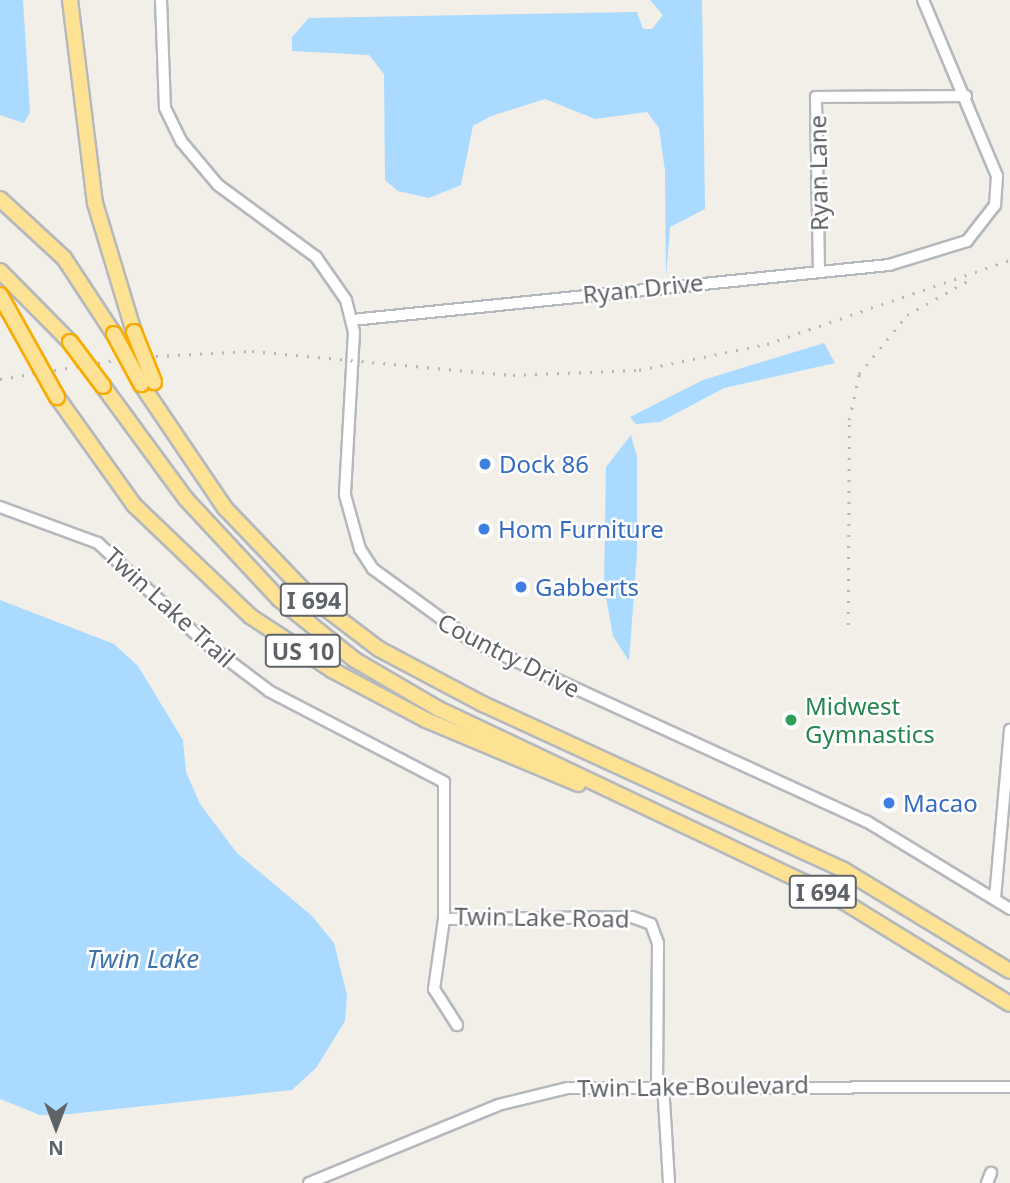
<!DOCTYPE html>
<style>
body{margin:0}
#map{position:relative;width:1010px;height:1183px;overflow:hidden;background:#f1efe8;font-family:"Noto Sans",sans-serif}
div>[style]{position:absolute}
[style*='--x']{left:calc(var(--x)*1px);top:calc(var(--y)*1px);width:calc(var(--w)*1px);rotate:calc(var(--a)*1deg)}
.water>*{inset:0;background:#aadaff}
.roads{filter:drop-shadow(2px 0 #b5b8bc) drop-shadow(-2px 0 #b5b8bc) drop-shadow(0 2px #b5b8bc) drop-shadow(0 -2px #b5b8bc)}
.minor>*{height:10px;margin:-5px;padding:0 5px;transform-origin:5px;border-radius:5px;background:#fff}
.highway>*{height:14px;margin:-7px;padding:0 7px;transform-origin:7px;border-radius:7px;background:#fde293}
.rail>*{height:2.5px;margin-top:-1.25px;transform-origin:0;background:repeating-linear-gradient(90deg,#b6b7b8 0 2px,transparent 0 11px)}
.bridges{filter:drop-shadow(2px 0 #f9ab00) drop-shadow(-2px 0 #f9ab00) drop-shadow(0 2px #f9ab00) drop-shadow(0 -2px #f9ab00)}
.highway-bridge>*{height:14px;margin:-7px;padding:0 7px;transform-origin:7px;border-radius:7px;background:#fde293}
.dots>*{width:19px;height:19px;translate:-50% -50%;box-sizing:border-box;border:4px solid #fff;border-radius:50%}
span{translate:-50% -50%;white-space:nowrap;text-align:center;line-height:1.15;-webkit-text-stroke:5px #fff;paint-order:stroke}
.shield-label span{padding:2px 5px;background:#fff;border:2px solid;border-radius:5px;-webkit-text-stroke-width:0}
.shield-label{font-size:23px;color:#5f6368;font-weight:700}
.street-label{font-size:24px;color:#5f6368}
.shop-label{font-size:24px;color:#366cbe}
.left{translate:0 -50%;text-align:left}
.leisure-label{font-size:24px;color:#27864d}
.water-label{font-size:26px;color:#4174aa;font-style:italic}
.north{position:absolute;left:21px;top:1092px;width:70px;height:70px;-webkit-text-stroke:5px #fff;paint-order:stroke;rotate:180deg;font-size:19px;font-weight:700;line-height:28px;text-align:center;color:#5f6368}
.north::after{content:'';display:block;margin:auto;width:24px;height:32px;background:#5f6368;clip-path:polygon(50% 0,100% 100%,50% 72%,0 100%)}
</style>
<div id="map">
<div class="water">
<i style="clip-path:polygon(0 0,23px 0,30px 112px,24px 123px,0 115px)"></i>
<i style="clip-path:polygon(650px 0,702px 0,705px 209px,670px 227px,666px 278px,665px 171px,659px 128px,647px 112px,595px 119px,545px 99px,491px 116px,473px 126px,461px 185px,429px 198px,398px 191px,385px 180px,384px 74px,369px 55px,292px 51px,292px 37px,309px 18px,637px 12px,643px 29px,652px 29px,663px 15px)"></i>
<i style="clip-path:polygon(824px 343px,835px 363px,724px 388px,660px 422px,636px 424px,630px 417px,703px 380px)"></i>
<i style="clip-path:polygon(631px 435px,637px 457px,637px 553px,629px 661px,613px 636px,604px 586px,606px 467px)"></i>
<i style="clip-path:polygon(0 600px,114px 644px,138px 666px,183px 740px,186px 772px,200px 804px,237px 853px,312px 916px,334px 943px,347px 995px,345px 1021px,316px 1068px,292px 1090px,70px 1114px,40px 1115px,0 1099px)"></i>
</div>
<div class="roads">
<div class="minor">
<i style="--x:161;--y:0;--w:108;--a:87.9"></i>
<i style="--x:165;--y:108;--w:37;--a:64"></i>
<i style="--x:181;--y:141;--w:57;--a:49.9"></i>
<i style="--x:218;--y:185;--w:122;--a:36.3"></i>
<i style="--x:316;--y:257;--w:52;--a:55.1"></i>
<i style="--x:346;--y:300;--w:33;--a:76"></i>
<i style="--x:354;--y:332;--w:163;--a:93.2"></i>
<i style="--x:345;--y:495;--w:56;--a:74.5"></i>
<i style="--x:360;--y:549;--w:24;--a:57"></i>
<i style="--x:373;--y:569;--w:122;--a:36"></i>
<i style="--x:472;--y:641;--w:433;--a:24.6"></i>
<i style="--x:866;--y:821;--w:169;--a:31.4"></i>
<i style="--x:819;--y:272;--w:175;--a:-91"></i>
<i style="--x:816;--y:97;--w:150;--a:-0.4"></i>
<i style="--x:352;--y:320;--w:540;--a:-5.85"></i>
<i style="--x:889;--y:265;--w:82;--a:-17.1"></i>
<i style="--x:967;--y:241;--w:46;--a:-52.1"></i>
<i style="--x:995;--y:205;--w:29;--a:-86"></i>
<i style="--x:997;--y:176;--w:191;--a:-112.8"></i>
<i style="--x:0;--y:507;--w:104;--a:20.2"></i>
<i style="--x:98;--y:543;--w:144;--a:43"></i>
<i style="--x:203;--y:641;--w:83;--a:37.1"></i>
<i style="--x:269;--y:691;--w:197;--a:27.5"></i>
<i style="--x:444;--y:782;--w:137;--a:90"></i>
<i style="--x:444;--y:919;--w:188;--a:-0.6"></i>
<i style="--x:632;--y:917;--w:20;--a:20"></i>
<i style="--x:651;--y:924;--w:20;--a:70"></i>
<i style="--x:658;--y:943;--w:141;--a:90.4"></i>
<i style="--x:995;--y:898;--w:169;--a:-84.9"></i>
<i style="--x:444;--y:919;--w:71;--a:98.1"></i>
<i style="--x:434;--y:989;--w:43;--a:57.4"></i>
<i style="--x:663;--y:1084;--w:99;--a:86.5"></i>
<i style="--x:309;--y:1183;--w:204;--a:-22.4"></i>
<i style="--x:498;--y:1105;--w:72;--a:-13.7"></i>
<i style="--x:568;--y:1088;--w:442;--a:-0.1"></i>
<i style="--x:987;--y:1183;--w:11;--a:-68"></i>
</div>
<div class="highway">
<i style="--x:70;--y:0;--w:205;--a:83"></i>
<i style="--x:95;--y:203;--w:135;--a:73.2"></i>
<i style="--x:0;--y:199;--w:87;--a:42.7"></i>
<i style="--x:64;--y:258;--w:91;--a:56.7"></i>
<i style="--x:0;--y:271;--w:100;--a:45.4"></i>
<i style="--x:141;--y:384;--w:150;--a:55.9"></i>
<i style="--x:225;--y:508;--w:120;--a:46.3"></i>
<i style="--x:308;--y:595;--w:89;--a:37.3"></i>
<i style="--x:379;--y:649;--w:118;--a:27.9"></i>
<i style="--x:483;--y:704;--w:397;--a:24.7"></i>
<i style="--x:844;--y:870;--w:194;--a:31.3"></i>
<i style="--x:103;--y:386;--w:140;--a:53.7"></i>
<i style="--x:186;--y:499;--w:137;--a:47.1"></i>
<i style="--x:279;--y:599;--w:97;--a:38.8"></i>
<i style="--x:355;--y:660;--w:97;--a:30.3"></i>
<i style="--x:439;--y:709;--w:445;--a:25.4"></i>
<i style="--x:841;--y:900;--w:198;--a:31.6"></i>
<i style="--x:57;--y:397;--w:133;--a:54.5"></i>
<i style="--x:134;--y:505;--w:161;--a:43.7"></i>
<i style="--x:250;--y:616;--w:98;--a:33.4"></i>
<i style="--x:332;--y:670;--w:106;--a:28"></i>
<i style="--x:426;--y:720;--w:165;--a:22.8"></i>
</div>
</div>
<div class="rail">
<i style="--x:0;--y:379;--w:136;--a:-9.3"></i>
<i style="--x:134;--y:357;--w:118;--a:-2.9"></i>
<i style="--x:252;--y:351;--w:262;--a:5.3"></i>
<i style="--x:513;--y:375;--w:126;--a:-2.3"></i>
<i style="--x:639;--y:370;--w:131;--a:-11.5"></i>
<i style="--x:767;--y:344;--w:257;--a:-19.1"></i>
<i style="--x:848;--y:625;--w:205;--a:-89.7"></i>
<i style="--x:849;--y:420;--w:47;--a:-77.7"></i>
<i style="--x:859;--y:374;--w:76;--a:-50.9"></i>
<i style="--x:907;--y:315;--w:71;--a:-29.4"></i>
</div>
<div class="bridges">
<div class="highway-bridge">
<i style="--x:0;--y:295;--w:117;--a:60.8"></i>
<i style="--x:134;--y:332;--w:54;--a:68.2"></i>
<i style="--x:114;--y:334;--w:57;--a:61.6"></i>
<i style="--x:70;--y:342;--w:55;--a:53.1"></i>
</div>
</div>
<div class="dots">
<i style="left:485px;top:464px;background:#3f7fe0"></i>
<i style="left:484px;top:529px;background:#3f7fe0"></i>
<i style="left:521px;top:587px;background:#3f7fe0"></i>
<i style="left:791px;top:720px;background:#2e9e5b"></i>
<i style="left:889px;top:803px;background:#3f7fe0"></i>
</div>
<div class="shield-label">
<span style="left:314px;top:600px">I 694</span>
<span style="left:303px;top:651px">US 10</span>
<span style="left:823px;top:892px">I 694</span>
</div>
<div class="street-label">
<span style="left:818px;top:173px;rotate:-91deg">Ryan Lane</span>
<span style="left:643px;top:288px;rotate:-6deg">Ryan Drive</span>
<span style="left:170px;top:607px;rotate:42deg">Twin Lake Trail</span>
<span style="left:509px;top:655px;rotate:27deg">Country Drive</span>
<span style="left:542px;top:917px;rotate:1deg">Twin Lake Road</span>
<span style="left:693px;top:1086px;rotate:-1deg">Twin Lake Boulevard</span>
</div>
<div class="shop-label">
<span class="left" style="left:499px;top:464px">Dock 86</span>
<span class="left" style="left:498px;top:529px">Hom Furniture</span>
<span class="left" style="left:535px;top:587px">Gabberts</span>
<span class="left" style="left:903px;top:803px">Macao</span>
</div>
<div class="leisure-label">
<span class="left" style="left:805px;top:720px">Midwest<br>Gymnastics</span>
</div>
<div class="water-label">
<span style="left:143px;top:959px">Twin Lake</span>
</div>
<div class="north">N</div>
</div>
